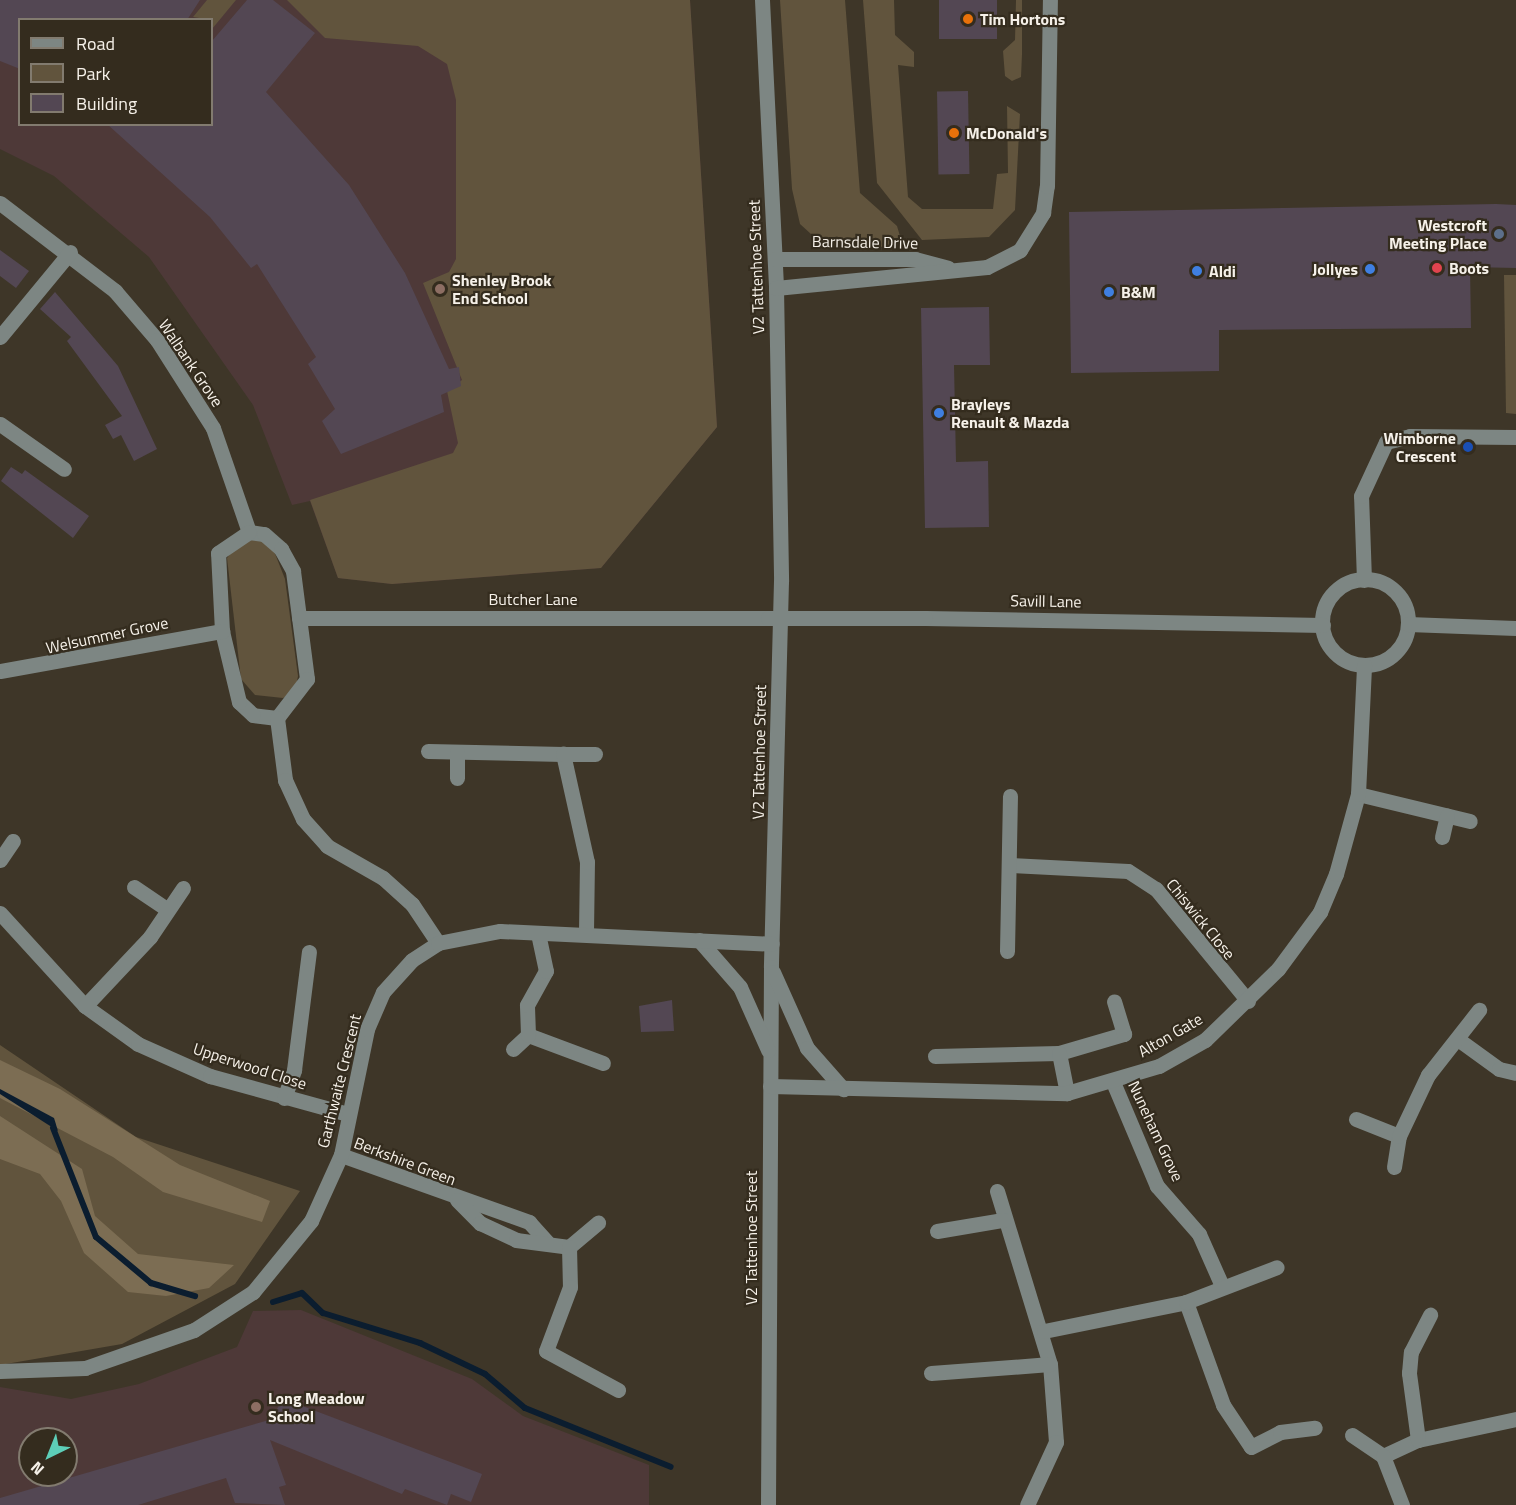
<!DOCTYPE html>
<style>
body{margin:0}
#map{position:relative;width:1516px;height:1505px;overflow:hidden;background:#3e3628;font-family:"Titillium Web",sans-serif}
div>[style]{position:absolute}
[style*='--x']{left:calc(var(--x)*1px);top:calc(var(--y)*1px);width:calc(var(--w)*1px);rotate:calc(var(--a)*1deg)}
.education>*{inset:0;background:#4e3938}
.green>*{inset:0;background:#61543d}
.forest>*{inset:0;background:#7c6d53}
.water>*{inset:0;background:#0b1d2f}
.stream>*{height:6px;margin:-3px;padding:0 3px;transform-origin:3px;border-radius:3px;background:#0b1d2f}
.building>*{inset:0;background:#534753;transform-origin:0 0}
.minor>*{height:15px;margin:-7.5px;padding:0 7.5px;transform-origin:7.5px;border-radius:7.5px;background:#7d8683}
.minor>.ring{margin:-7.5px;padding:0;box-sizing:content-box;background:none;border:15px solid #7d8683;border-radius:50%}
.minor-bridge>*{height:15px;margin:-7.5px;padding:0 7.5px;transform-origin:7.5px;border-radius:7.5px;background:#7d8683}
.dots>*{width:16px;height:16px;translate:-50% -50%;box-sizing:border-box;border:3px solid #342c1e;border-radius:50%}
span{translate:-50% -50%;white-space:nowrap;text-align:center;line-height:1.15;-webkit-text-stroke:4.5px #342c1e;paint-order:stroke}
.poi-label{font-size:16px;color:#f6f1e9;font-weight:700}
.left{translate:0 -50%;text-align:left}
.right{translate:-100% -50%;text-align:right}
.street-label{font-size:16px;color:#f6f1e9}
.legend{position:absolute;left:18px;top:18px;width:195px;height:108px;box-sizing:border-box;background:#342c1e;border:2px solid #827b6f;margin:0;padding:8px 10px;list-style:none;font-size:18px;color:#f6f1e9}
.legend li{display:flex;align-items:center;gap:12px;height:30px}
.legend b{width:30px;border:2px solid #827b6f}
.north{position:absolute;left:18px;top:1427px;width:60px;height:60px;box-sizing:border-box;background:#342c1e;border:2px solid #827b6f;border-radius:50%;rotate:223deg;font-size:16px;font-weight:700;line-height:24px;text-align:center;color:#f6f1e9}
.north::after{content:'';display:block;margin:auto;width:21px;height:27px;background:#5dceb8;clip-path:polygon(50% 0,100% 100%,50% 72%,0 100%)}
</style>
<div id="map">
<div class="education">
<i style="clip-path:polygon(evenodd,0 0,690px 0,717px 427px,601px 568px,392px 584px,338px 578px,310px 501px,292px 505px,253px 405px,149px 257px,54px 176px,0 149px,0 0,20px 20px,212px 20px,212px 124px,20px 124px,20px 20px)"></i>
<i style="clip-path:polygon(evenodd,301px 1310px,472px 1379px,523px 1416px,649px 1465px,649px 1505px,0 1505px,0 1387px,71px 1399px,139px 1384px,237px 1347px,253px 1311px,301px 1310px,30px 1439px,66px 1439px,66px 1475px,30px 1475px,30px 1439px)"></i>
</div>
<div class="green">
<i style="clip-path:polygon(207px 0,236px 0,212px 29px,212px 20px,193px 17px)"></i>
<i style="clip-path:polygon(287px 0,690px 0,717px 427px,601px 568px,392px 584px,338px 578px,310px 500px,453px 453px,458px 443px,447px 391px,462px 380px,423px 283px,449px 272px,456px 259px,456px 100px,447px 64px,418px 46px,325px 38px)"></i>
<i style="clip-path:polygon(780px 0,845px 0,860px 193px,897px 226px,903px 246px,840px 248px,822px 244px,800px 224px,792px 189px)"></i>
<i style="clip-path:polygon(863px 0,894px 0,895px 35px,914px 52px,914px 67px,898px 65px,908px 197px,922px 209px,993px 209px,997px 174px,1008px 173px,1007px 106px,1020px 114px,1015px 210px,989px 237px,922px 240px,877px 183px)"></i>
<i style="clip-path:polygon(1016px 0,1022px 0,1022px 54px,1021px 77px,1012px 81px,1005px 76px,1003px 51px,1015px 40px)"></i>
<i style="clip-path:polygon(1504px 275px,1516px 275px,1516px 414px,1506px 413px)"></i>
<i style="clip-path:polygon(258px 539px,272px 546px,285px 579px,298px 676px,295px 692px,283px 698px,255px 695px,241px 679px,227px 558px,239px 542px)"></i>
<i style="clip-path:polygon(0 1045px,136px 1137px,300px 1191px,235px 1284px,122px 1344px,0 1365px)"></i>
</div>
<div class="forest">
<i style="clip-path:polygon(0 1060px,60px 1089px,180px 1165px,270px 1201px,262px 1222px,163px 1192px,113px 1157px,0 1098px)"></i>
<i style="clip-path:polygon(0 1116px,82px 1169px,95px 1216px,138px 1254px,234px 1265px,209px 1288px,166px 1296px,128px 1292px,84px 1253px,61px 1201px,40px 1174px,0 1159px)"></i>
</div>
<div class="water">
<i style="clip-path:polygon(0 1089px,54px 1118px,58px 1131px,0 1094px)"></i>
</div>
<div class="stream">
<i style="--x:53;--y:1128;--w:117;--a:68.5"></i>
<i style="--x:96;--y:1237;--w:72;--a:39.9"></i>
<i style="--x:151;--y:1283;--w:46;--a:16.5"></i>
<i style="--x:273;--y:1302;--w:30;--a:-17"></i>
<i style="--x:302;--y:1293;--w:29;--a:44"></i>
<i style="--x:323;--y:1313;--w:102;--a:17.2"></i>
<i style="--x:420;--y:1343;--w:72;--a:25.5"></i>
<i style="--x:485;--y:1374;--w:52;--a:40.4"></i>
<i style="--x:525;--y:1408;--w:157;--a:22"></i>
</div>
<div class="building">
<i style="clip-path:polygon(0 0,200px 0,187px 20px,20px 20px,20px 69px,0 61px)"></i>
<i style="clip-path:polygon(247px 0,273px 0,315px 33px,266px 92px,349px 185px,405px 273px,449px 369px,459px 367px,461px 386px,441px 395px,444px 412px,341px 454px,322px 421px,335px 409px,308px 364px,316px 357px,257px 264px,251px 268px,210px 217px,107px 124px,212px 124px,212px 41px)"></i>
<i style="left:939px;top:0;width:58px;height:39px"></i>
<i style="left:968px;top:91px;width:83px;height:31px;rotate:89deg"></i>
<i style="clip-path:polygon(1496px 204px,1516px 205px,1516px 268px,1470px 267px,1471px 328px,1219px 330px,1219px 371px,1071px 373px,1069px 212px)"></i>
<i style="clip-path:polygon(0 250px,29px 271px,16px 288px,0 276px)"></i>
<i style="clip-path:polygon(55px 292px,118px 366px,157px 449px,134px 461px,121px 435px,113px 439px,105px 425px,122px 416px,67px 341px,71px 337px,40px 309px)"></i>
<i style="clip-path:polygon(989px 307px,990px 365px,954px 365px,956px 462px,988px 461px,989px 527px,925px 528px,921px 308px)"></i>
<i style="clip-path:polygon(11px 467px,22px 474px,25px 470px,89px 516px,73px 538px,1px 481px)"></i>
<i style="clip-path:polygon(672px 1000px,674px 1031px,641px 1032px,639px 1006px)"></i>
<i style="clip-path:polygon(284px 1399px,482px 1474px,471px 1502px,451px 1494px,447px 1505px,405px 1489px,402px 1494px,270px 1440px,286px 1485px,279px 1487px,285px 1505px,235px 1503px,226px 1478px,138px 1505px,0 1505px,0 1498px,269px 1420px)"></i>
</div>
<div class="minor">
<i style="--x:762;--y:0;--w:288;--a:87.2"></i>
<i style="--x:776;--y:288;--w:293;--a:89"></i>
<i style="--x:781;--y:581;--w:386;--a:91.5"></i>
<i style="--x:771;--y:967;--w:538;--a:90.32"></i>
<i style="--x:0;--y:203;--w:145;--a:37.4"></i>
<i style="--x:115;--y:291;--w:65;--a:49.4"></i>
<i style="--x:157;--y:340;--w:104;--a:57.5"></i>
<i style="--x:213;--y:428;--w:110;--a:70.9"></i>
<i style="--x:775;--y:259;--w:140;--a:0"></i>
<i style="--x:915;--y:259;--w:34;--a:15"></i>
<i style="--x:776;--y:288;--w:212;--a:-5.7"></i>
<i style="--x:987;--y:267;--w:37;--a:-27"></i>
<i style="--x:1020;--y:250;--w:44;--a:-58.1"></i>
<i style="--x:1043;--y:213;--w:27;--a:-82"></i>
<i style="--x:1047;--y:186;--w:186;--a:-89.1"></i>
<i style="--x:0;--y:337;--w:110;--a:-50.5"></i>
<i style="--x:0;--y:424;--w:78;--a:35.1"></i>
<i style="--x:249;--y:532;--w:15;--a:8"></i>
<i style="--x:264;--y:534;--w:23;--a:41"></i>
<i style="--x:281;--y:549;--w:25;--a:61"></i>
<i style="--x:293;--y:571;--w:109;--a:82.6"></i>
<i style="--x:307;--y:679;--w:49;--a:127.6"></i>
<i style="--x:277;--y:718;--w:24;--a:-173"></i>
<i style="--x:253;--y:715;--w:19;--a:-137"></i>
<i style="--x:239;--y:702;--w:73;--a:-103.5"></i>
<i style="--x:222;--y:631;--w:78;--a:-92.9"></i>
<i style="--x:218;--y:553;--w:37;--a:-34"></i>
<i class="ring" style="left:1322px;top:579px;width:71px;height:71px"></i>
<i style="--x:1364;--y:580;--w:84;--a:-92"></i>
<i style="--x:1361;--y:496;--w:60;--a:-65.2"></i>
<i style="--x:1386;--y:442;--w:25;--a:-14"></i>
<i style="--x:1410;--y:436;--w:106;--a:0.5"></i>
<i style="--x:299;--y:618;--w:469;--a:0"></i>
<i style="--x:925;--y:618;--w:398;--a:1"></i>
<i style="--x:1408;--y:624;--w:108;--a:2.1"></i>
<i style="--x:0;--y:671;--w:226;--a:-10.2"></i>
<i style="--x:277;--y:718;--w:63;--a:82.6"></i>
<i style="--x:285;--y:780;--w:43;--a:65.2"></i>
<i style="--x:303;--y:819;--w:36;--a:48"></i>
<i style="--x:327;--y:846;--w:64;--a:29.7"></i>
<i style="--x:383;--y:878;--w:39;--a:42"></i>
<i style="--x:412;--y:904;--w:47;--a:56.3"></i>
<i style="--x:428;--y:751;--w:135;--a:1.3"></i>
<i style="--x:457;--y:752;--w:26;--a:90"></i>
<i style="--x:1358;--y:794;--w:115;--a:13.6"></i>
<i style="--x:1442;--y:837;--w:22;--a:-77"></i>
<i style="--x:0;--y:860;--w:23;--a:-56"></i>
<i style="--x:1011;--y:865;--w:117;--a:2.9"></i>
<i style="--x:1128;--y:871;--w:33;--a:33"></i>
<i style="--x:1156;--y:889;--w:145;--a:50.6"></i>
<i style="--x:134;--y:887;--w:40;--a:34"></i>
<i style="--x:0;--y:913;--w:126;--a:47.6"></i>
<i style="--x:85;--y:1006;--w:65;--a:35.6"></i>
<i style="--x:138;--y:1044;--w:79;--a:24"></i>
<i style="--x:210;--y:1076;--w:143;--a:15.4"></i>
<i style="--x:586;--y:932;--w:70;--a:-89.2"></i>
<i style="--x:587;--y:862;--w:111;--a:-102.5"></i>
<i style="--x:563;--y:754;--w:32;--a:0"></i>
<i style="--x:699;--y:940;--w:62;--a:48.9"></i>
<i style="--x:740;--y:987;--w:69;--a:66"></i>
<i style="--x:1007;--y:951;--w:155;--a:-88.9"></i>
<i style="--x:773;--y:972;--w:83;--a:65.9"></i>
<i style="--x:807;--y:1048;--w:55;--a:48.7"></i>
<i style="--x:85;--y:1006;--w:95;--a:-46.7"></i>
<i style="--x:150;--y:937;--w:59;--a:-56"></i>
<i style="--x:528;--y:1035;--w:80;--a:20.5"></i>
<i style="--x:1459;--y:1040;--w:49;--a:35.9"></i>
<i style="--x:1499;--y:1069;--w:17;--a:13"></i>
<i style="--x:513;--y:1049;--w:21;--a:-43"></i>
<i style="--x:528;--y:1035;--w:30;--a:-92"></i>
<i style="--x:527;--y:1005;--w:39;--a:-61"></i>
<i style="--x:546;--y:971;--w:38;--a:-102"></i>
<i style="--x:1059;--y:1053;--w:68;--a:-16.3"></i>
<i style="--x:1124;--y:1034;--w:34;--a:-107"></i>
<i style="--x:935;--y:1056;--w:124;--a:-1.4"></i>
<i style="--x:1059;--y:1053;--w:41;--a:78.7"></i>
<i style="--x:1113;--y:1082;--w:113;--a:67.1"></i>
<i style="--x:1157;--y:1186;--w:64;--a:48.8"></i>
<i style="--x:1199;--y:1234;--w:57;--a:66.1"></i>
<i style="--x:770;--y:1086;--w:297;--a:1.4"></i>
<i style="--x:1067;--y:1093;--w:96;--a:-16.4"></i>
<i style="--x:1159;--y:1066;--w:53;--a:-29.5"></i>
<i style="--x:1205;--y:1040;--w:102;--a:-44.2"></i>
<i style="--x:1278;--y:969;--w:71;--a:-53.6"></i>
<i style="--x:1320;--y:912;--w:41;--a:-67.2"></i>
<i style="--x:1336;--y:874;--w:83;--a:-74.6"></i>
<i style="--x:1358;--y:794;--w:129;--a:-87.3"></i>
<i style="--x:284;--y:1098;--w:30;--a:-70"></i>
<i style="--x:294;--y:1070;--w:119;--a:-82.8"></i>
<i style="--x:1356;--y:1119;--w:46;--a:21.6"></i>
<i style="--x:341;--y:1155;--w:200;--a:19.6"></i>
<i style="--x:529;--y:1222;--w:27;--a:48"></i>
<i style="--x:1394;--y:1167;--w:31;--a:-81"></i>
<i style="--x:1399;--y:1136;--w:68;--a:-64.6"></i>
<i style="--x:1428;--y:1075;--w:83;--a:-51.9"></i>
<i style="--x:997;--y:1191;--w:181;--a:73"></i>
<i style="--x:1050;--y:1364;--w:78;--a:85.6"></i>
<i style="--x:1056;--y:1442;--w:69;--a:114.7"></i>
<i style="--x:457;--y:1200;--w:33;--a:45"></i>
<i style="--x:480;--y:1223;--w:40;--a:25"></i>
<i style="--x:516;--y:1240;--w:53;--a:7.5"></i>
<i style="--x:569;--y:1247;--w:38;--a:-40"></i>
<i style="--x:937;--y:1231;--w:67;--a:-9.5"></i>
<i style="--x:569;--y:1247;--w:40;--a:88.6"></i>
<i style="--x:570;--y:1287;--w:68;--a:110.6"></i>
<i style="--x:546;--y:1351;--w:82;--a:28.4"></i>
<i style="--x:1186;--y:1302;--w:109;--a:70.2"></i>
<i style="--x:1223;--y:1405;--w:50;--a:56.3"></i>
<i style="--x:1251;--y:1447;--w:33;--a:-27"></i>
<i style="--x:1280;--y:1432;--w:35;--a:-7"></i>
<i style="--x:1044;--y:1331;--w:145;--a:-11.5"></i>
<i style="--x:1186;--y:1302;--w:97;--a:-21"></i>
<i style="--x:0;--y:1371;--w:85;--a:-2"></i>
<i style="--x:85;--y:1368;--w:115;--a:-19.2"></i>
<i style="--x:194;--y:1330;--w:70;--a:-32.8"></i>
<i style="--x:253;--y:1292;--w:92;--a:-50.8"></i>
<i style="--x:311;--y:1221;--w:72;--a:-65.6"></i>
<i style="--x:341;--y:1155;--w:129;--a:-78.3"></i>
<i style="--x:367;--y:1029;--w:40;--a:-66.6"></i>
<i style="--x:383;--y:992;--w:43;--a:-47.8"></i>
<i style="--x:412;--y:960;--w:31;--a:-33"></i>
<i style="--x:438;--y:943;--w:63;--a:-11"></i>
<i style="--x:500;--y:931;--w:272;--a:2.7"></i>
<i style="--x:931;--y:1373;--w:119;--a:-4.3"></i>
<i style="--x:1352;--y:1435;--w:37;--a:34"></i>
<i style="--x:1383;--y:1456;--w:38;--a:-25"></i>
<i style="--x:1418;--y:1440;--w:100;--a:-12.1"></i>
<i style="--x:1418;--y:1440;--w:68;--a:-97.7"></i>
<i style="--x:1409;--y:1373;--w:21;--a:-85"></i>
<i style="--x:1411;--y:1352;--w:42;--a:-62.8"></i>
<i style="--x:1383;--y:1456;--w:53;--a:68.8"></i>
</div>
<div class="minor-bridge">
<i style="--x:768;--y:618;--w:157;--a:0"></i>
</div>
<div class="dots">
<i style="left:968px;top:19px;background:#e8710a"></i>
<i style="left:954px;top:133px;background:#e8710a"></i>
<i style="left:1499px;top:234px;background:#5c6f8a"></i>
<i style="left:1437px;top:268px;background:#e0444e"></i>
<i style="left:1370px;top:269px;background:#3f7fe0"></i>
<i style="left:1197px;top:271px;background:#3f7fe0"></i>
<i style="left:440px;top:289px;background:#8d6e63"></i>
<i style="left:1109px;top:292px;background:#3f7fe0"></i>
<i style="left:939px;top:413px;background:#3f7fe0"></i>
<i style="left:1468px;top:447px;background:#1a4fb4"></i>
<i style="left:256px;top:1407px;background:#8d6e63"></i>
</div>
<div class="poi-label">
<span class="left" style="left:980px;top:19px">Tim Hortons</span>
<span class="left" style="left:966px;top:133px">McDonald's</span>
<span class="right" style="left:1487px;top:234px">Westcroft<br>Meeting Place</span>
<span class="left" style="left:1449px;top:268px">Boots</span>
<span class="right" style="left:1358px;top:269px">Jollyes</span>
<span class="left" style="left:1209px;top:271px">Aldi</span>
<span class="left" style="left:452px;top:289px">Shenley Brook<br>End School</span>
<span class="left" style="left:1121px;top:292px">B&amp;M</span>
<span class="left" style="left:951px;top:413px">Brayleys<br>Renault &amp; Mazda</span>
<span class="right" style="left:1456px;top:447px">Wimborne<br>Crescent</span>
<span class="left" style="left:268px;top:1407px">Long Meadow<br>School</span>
</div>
<div class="street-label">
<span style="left:865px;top:242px;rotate:1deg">Barnsdale Drive</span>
<span style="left:756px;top:267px;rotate:-92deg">V2 Tattenhoe Street</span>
<span style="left:191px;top:363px;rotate:56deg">Walbank Grove</span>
<span style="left:533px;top:599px">Butcher Lane</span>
<span style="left:1046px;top:601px;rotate:1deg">Savill Lane</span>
<span style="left:107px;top:635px;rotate:-12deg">Welsummer Grove</span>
<span style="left:759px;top:752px;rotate:-89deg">V2 Tattenhoe Street</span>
<span style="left:1201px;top:919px;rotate:51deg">Chiswick Close</span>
<span style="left:1170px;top:1035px;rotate:-30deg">Alton Gate</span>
<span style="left:250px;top:1066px;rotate:18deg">Upperwood Close</span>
<span style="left:339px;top:1081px;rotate:-76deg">Garthwaite Crescent</span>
<span style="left:1156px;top:1131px;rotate:65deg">Nuneham Grove</span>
<span style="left:405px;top:1161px;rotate:21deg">Berkshire Green</span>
<span style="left:751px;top:1238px;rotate:-90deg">V2 Tattenhoe Street</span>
</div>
<ul class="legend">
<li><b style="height:8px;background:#7d8683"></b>Road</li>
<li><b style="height:16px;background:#61543d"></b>Park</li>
<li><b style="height:16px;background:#534753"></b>Building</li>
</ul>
<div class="north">N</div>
</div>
